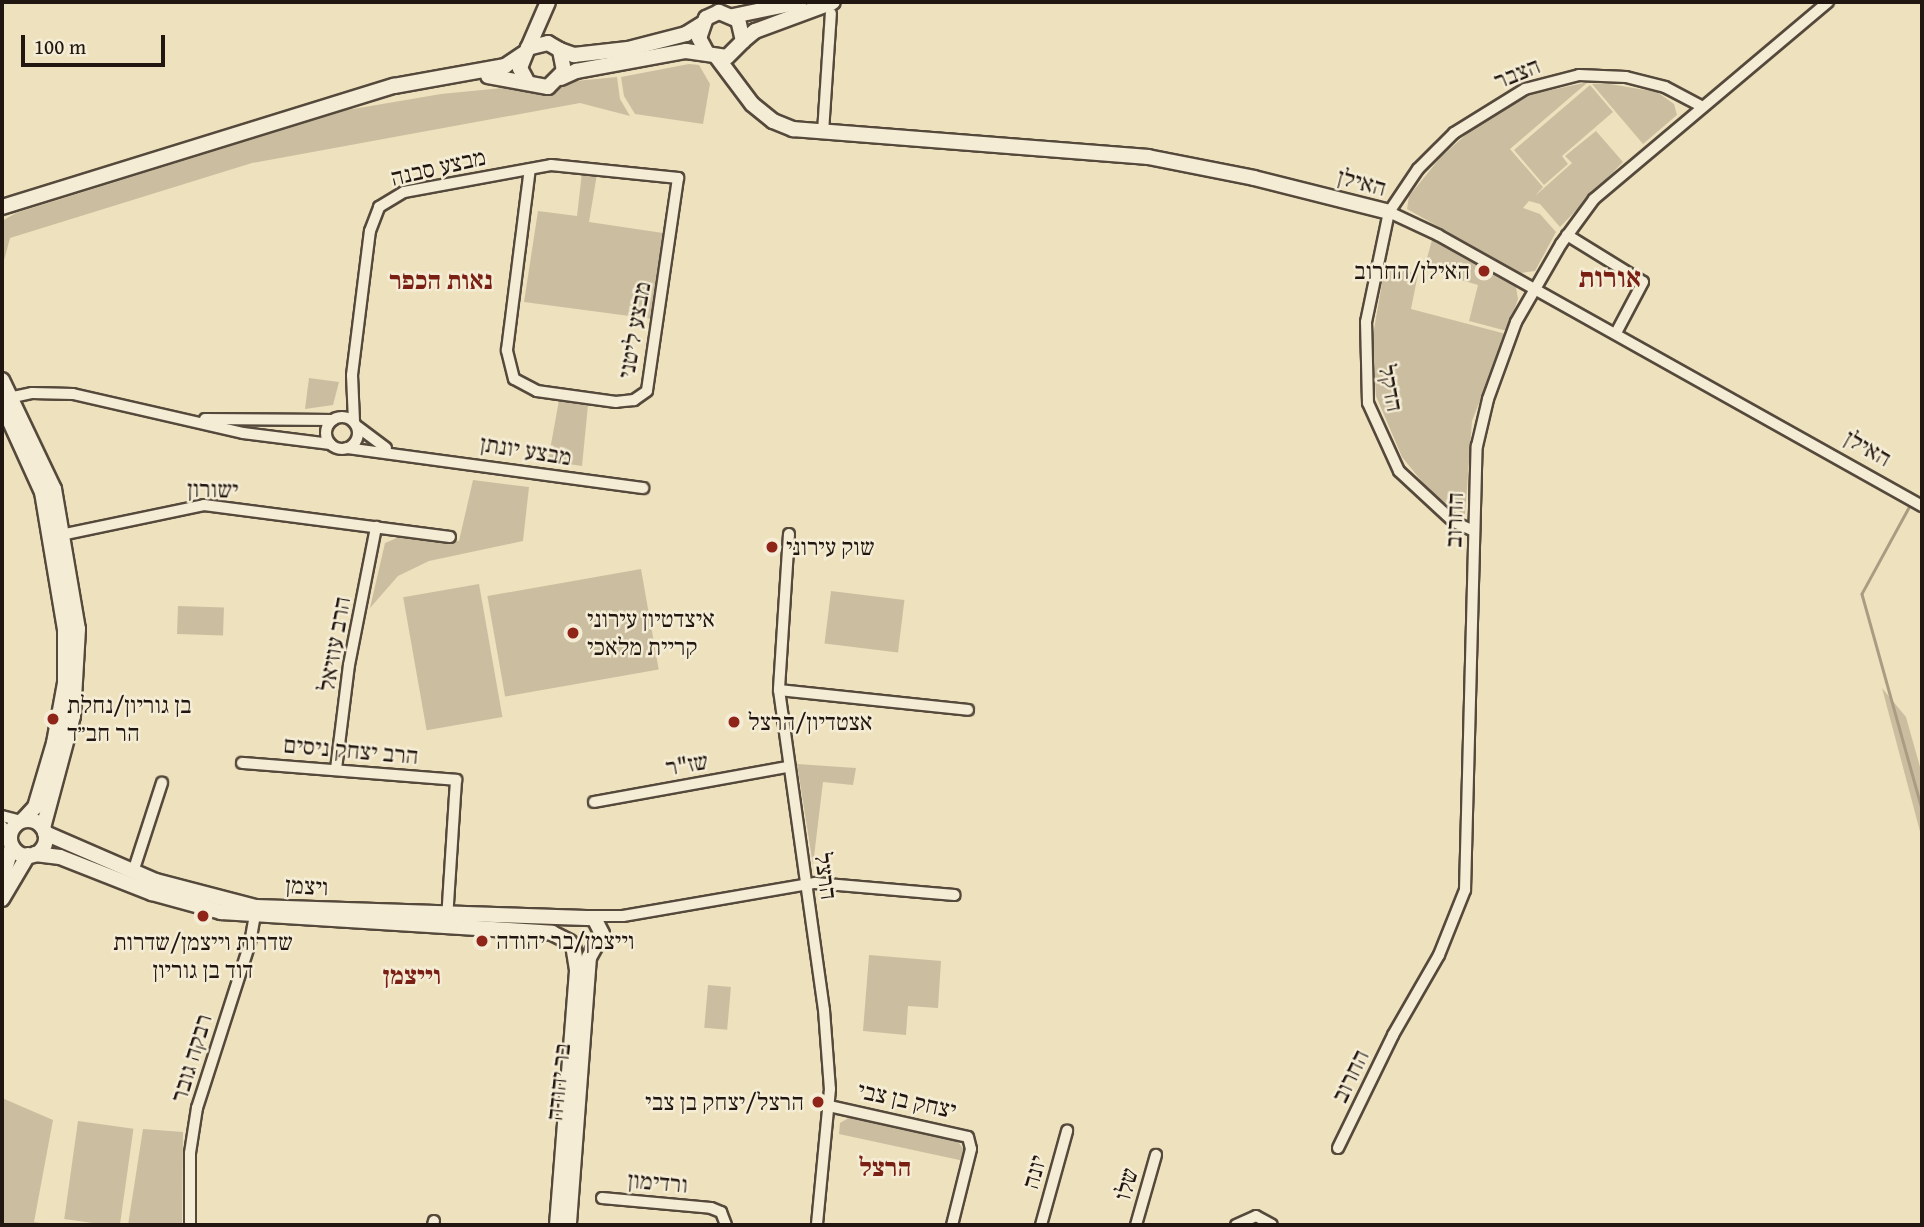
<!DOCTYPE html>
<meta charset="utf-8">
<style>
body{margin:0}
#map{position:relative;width:1924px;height:1227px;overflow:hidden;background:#eee1bd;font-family:"Gentium Book Plus","Frank Ruhl Libre",serif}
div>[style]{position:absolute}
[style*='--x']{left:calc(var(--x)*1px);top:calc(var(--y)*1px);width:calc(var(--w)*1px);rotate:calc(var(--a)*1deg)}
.green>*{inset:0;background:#cbbea0;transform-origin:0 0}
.stream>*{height:2.5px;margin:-1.25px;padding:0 1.25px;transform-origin:1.25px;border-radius:1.25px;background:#a99c83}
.roads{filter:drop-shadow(2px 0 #55493c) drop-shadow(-2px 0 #55493c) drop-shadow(0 2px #55493c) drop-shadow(0 -2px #55493c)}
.street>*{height:10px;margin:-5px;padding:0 5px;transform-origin:5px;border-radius:5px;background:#f4ecd4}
.street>.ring{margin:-5px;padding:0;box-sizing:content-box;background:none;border:10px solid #f4ecd4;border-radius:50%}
.secondary>*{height:14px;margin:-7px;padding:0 7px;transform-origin:7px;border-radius:7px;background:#f4ecd4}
.secondary>.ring{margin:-7px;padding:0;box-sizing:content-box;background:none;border:14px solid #f4ecd4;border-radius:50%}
.dots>*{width:19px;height:19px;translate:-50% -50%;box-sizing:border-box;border:4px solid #f4ecd4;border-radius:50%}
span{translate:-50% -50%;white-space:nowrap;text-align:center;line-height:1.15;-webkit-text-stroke:5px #f4ecd4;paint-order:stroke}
.street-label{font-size:24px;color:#221611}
.poi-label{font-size:24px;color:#221611}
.right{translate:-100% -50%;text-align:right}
.left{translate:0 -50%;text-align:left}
.neighbourhood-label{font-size:26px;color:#7a1f14;font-weight:700}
.quarter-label{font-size:28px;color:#7a1f14;font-weight:700}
.frame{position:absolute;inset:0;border:4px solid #221611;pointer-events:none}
.scale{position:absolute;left:21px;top:35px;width:144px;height:32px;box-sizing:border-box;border:4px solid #221611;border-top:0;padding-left:9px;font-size:21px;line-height:24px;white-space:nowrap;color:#221611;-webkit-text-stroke:5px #f4ecd4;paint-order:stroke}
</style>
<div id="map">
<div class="green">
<i style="clip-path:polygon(689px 64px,699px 65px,710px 84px,703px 124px,635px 114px,624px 96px,621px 77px)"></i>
<i style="clip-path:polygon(617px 77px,620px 99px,630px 116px,580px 103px,252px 163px,10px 238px,2px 268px,2px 221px,16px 213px,347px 110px,441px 94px)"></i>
<i style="clip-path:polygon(1588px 82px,1510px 149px,1543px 187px,1535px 196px,1572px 163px,1565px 156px,1596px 131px,1623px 162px,1560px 227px,1540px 204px,1529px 201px,1523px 208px,1540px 214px,1556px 232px,1535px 271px,1521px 273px,1407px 209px,1409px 196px,1440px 158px,1482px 120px,1533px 94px)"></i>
<i style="clip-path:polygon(1604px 83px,1657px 92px,1674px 104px,1677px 115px,1643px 144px,1592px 84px)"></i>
<i style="clip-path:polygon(1590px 85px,1613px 112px,1562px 156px,1568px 164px,1544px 185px,1514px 150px)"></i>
<i style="clip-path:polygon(582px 172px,597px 174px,589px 222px,663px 233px,652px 319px,524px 302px,538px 211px,577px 216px)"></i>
<i style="clip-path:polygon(1432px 240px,1516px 287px,1518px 299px,1507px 331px,1469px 321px,1478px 285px,1424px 269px)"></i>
<i style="clip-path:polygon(1385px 266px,1418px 274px,1411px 309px,1506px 334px,1472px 421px,1465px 515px,1432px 494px,1402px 457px,1376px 396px,1372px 341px)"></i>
<i style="clip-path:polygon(309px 378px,339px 382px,333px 405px,305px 409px)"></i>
<i style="clip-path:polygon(559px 400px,588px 405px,582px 466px,548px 461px)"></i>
<i style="clip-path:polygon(473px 480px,529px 487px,523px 541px,429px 561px,398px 576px,370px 608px,385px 543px,399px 537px,459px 541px)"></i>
<i style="left:641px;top:569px;width:102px;height:156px;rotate:80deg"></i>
<i style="left:479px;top:584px;width:135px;height:77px;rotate:80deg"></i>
<i style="left:831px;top:591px;width:74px;height:53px;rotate:7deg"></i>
<i style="left:178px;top:606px;width:46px;height:28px;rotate:2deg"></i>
<i style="clip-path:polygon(1882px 688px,1906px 717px,1922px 774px,1922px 839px)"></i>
<i style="clip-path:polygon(797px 764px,856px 768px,853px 785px,823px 782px,813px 865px)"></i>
<i style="clip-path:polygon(869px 955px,941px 961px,938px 1008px,908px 1006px,906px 1035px,863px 1031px)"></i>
<i style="left:708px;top:985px;width:23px;height:43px;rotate:5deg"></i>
<i style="clip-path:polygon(2px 1098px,53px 1120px,34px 1222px,55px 1225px,2px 1225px)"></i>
<i style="clip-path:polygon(852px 1116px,958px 1142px,965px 1151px,964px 1161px,839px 1134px,840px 1123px)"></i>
<i style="left:78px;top:1121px;width:56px;height:99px;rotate:8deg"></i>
<i style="clip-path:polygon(143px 1129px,183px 1132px,182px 1225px,128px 1225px)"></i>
</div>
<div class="stream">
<i style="--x:1911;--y:504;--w:102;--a:118.6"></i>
<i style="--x:1862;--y:594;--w:223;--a:74.4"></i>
</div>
<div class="roads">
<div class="street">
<i style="--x:823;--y:132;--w:119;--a:-86.2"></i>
<i style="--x:1389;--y:212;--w:54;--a:25.1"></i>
<i style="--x:1438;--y:235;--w:555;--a:29.25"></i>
<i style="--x:1567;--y:235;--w:89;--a:31.7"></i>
<i style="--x:1643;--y:282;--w:58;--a:117.9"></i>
<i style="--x:4;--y:399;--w:29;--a:-12"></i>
<i style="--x:32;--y:393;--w:41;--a:1.4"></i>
<i style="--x:73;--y:394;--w:174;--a:12.9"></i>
<i style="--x:243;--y:433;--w:88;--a:7.2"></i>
<i class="ring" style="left:326px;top:417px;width:22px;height:22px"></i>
<i style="--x:205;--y:419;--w:128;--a:0.4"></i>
<i style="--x:354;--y:421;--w:46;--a:-92.5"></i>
<i style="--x:352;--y:375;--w:145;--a:-82.9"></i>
<i style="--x:370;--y:231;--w:26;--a:-69"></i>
<i style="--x:379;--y:207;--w:29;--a:-31"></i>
<i style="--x:404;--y:192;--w:149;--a:-10.4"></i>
<i style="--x:551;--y:165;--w:128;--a:5.8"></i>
<i style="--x:678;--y:178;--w:215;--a:98.3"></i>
<i style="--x:647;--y:391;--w:16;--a:145"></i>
<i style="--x:634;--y:400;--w:18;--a:174"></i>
<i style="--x:616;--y:402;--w:80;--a:-172.1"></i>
<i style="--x:537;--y:391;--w:26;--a:-152"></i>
<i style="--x:514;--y:379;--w:30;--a:-104"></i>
<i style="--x:507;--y:350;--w:182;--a:-82.8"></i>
<i style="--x:358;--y:427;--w:35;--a:37"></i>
<i style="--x:347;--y:448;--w:299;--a:7.7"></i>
<i style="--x:1474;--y:531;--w:22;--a:-156"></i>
<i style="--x:1454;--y:522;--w:75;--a:-137.2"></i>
<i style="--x:1399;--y:471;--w:75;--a:-114.5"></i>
<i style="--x:1368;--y:403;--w:81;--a:-91.4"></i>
<i style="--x:1366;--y:322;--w:112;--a:-78.2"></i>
<i style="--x:1389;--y:212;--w:52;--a:-56"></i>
<i style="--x:1418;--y:169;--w:51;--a:-45"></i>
<i style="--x:1454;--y:133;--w:84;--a:-31.8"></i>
<i style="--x:1525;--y:89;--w:56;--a:-14.5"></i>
<i style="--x:1579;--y:75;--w:47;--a:2.4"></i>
<i style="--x:1626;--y:77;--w:40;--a:14.4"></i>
<i style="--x:1665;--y:87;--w:41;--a:27.8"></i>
<i style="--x:789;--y:534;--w:156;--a:93.7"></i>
<i style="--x:779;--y:690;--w:323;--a:82"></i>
<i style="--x:824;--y:1010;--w:79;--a:85.7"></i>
<i style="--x:830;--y:1089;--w:137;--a:95.5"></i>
<i style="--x:56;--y:536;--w:151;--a:-11.8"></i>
<i style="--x:204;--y:505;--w:248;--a:7.4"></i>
<i style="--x:779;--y:690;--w:190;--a:6"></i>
<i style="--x:242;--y:763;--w:215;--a:4.5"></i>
<i style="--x:456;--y:780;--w:140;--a:93.7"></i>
<i style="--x:336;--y:769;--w:105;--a:-82.9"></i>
<i style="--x:349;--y:665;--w:141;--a:-78.9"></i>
<i style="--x:594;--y:802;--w:196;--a:-10.3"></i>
<i style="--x:2;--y:816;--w:20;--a:15"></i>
<i style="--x:2;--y:826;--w:16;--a:60"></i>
<i style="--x:133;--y:872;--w:94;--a:-72"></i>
<i style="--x:589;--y:916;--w:34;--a:0"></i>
<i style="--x:623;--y:916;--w:195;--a:-9.8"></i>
<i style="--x:815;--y:883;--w:140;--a:4.9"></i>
<i style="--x:829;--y:1106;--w:142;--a:12.6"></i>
<i style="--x:968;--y:1137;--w:12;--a:76"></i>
<i style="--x:971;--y:1149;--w:78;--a:104"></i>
<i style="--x:1338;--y:1148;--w:126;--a:-64"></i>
<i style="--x:1393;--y:1035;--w:92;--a:-60.1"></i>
<i style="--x:1439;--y:955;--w:70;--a:-68.2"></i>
<i style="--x:1465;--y:890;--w:444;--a:-88.5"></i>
<i style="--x:1477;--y:446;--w:48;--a:-76.8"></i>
<i style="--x:1488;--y:399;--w:82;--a:-70"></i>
<i style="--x:1516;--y:322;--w:90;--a:-60"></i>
<i style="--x:1561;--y:244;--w:56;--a:-53.7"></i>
<i style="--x:1594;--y:199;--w:306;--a:-40.1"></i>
<i style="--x:602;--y:1198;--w:109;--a:5.2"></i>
<i style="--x:711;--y:1208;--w:11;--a:22"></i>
<i style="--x:721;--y:1212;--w:14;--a:69"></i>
<i style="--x:190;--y:1225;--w:72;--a:-90"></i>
<i style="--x:190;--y:1153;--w:46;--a:-81.2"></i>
<i style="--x:197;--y:1108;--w:173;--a:-72.2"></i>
<i style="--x:250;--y:943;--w:36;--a:-80"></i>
<i style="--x:433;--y:1225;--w:4;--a:-76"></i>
<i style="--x:1041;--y:1225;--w:98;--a:-74.5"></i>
<i style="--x:1136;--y:1225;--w:73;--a:-74.1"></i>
<i style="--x:1236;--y:1225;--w:22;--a:-24"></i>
<i style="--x:1256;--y:1216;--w:18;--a:29"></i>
</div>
<div class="secondary">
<i style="--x:733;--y:16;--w:68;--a:-11.8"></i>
<i style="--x:743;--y:41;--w:16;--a:-40"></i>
<i style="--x:755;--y:31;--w:83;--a:-20.4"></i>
<i style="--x:528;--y:48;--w:50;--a:-66.5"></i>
<i style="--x:560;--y:50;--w:15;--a:20"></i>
<i style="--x:574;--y:55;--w:54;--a:-6.3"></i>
<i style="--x:628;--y:49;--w:60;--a:-14.5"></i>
<i style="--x:686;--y:34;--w:19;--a:-32"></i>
<i style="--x:716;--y:56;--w:60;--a:53.1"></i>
<i style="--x:752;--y:104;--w:27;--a:39"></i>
<i style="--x:773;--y:121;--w:22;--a:22"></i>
<i style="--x:793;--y:129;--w:356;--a:4.5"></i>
<i style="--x:1148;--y:157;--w:108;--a:11.2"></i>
<i style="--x:1254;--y:178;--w:139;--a:14.1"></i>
<i style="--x:488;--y:76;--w:61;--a:10.4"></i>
<i style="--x:548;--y:87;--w:23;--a:-45"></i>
<i style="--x:564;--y:71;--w:21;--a:-101"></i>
<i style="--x:560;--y:50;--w:14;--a:-150"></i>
<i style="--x:548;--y:43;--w:21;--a:166"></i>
<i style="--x:528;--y:48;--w:22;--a:112"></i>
<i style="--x:520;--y:68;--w:15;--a:62"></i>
<i style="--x:561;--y:78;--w:17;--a:-25"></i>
<i style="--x:576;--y:71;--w:112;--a:-10.3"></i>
<i style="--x:686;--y:51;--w:41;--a:8.3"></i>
<i style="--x:727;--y:57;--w:23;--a:-45"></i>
<i style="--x:743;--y:41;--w:22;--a:-103"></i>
<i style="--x:738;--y:20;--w:21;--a:-157"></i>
<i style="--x:719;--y:12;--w:14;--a:155"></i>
<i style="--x:706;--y:18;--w:21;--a:109"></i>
<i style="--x:699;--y:38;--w:15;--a:62"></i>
<i style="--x:2;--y:207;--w:410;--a:-17.2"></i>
<i style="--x:394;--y:86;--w:113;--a:-10.2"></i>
<i style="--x:505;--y:66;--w:22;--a:-34"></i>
<i style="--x:2;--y:380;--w:121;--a:64.5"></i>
<i style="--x:54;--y:489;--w:142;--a:80.3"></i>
<i style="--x:78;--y:629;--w:87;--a:93.3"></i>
<i style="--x:73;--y:716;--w:116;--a:105"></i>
<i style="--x:2;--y:404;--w:97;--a:65.6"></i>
<i style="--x:42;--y:492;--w:140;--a:80.5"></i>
<i style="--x:65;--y:630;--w:53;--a:90"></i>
<i style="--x:65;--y:683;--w:61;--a:100.4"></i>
<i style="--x:54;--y:743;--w:67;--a:106.5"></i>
<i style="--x:35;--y:807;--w:18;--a:133"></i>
<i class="ring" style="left:10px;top:820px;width:22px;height:22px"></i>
<i style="--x:45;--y:833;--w:121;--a:23.4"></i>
<i style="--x:156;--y:881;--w:103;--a:14.6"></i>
<i style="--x:256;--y:907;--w:338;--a:1.9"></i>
<i style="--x:594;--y:918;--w:18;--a:63"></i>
<i style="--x:602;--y:934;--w:26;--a:119"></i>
<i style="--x:589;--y:957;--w:269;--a:94.3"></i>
<i style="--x:35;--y:854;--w:25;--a:7"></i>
<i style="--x:60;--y:857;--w:99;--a:21.4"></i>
<i style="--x:152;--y:893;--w:72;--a:15.4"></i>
<i style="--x:221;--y:912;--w:332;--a:3.6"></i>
<i style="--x:552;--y:933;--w:20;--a:27"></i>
<i style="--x:2;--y:879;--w:34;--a:-73"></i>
<i style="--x:2;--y:899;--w:51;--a:-59.4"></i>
<i style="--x:557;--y:1225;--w:256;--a:-85.5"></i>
<i style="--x:577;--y:970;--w:24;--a:-99"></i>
</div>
</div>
<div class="dots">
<i style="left:1484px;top:271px;background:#8f2418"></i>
<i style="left:772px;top:547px;background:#8f2418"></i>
<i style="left:573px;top:633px;background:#8f2418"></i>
<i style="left:53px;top:719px;background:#8f2418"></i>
<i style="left:734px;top:722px;background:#8f2418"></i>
<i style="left:203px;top:916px;background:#8f2418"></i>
<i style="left:482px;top:941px;background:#8f2418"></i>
<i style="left:818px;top:1102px;background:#8f2418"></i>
</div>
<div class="street-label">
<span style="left:1517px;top:73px;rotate:-22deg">הצבר</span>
<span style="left:438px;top:167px;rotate:-13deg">מבצע סבנה</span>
<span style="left:1362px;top:182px;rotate:15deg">האילן</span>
<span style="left:634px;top:330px;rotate:-80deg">מבצע ליטני</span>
<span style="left:1391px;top:388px;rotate:79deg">הדקל</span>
<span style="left:1868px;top:448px;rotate:30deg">האילן</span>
<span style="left:526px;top:450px;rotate:9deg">מבצע יונתן</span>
<span style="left:213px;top:489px;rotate:1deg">ישורון</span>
<span style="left:1454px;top:520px;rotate:-88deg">החרוב</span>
<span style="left:334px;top:644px;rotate:-80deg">הרב עוזיאל</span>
<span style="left:351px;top:750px;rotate:5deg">הרב יצחק ניסים</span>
<span style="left:687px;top:764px;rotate:-10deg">שז"ר</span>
<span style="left:826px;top:876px;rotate:82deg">הרצל</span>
<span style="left:307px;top:886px;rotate:3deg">ויצמן</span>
<span style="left:191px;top:1058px;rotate:-73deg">רבקה גובר</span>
<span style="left:1350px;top:1076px;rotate:-64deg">החרוב</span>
<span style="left:558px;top:1082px;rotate:-84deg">בר יהודה</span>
<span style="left:907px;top:1100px;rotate:12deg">יצחק בן צבי</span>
<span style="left:1034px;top:1172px;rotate:-74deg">יונה</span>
<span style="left:658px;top:1182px;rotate:5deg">ורדימון</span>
<span style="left:1126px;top:1184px;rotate:-74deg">שלו</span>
</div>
<div class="poi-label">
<span class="right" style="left:1470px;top:271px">האילן/החרוב</span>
<span class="left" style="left:786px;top:547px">שוק עירוני</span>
<span class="left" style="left:587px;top:633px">איצדטיון עירוני<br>קריית מלאכי</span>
<span class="left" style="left:67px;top:719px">בן גוריון/נחלת<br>הר חב״ד</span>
<span class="left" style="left:748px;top:722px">אצטדיון/הרצל</span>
<span class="left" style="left:496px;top:941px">וייצמן/בר יהודה</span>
<span style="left:203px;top:956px">שדרות וייצמן/שדרות<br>דוד בן גוריון</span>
<span class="right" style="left:804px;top:1102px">הרצל/יצחק בן צבי</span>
</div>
<div class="neighbourhood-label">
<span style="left:441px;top:280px">נאות הכפר</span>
<span style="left:412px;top:975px">וייצמן</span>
<span style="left:885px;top:1167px">הרצל</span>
</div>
<div class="quarter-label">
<span style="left:1610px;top:277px">אורות</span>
</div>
<div class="frame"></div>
<div class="scale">100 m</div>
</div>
